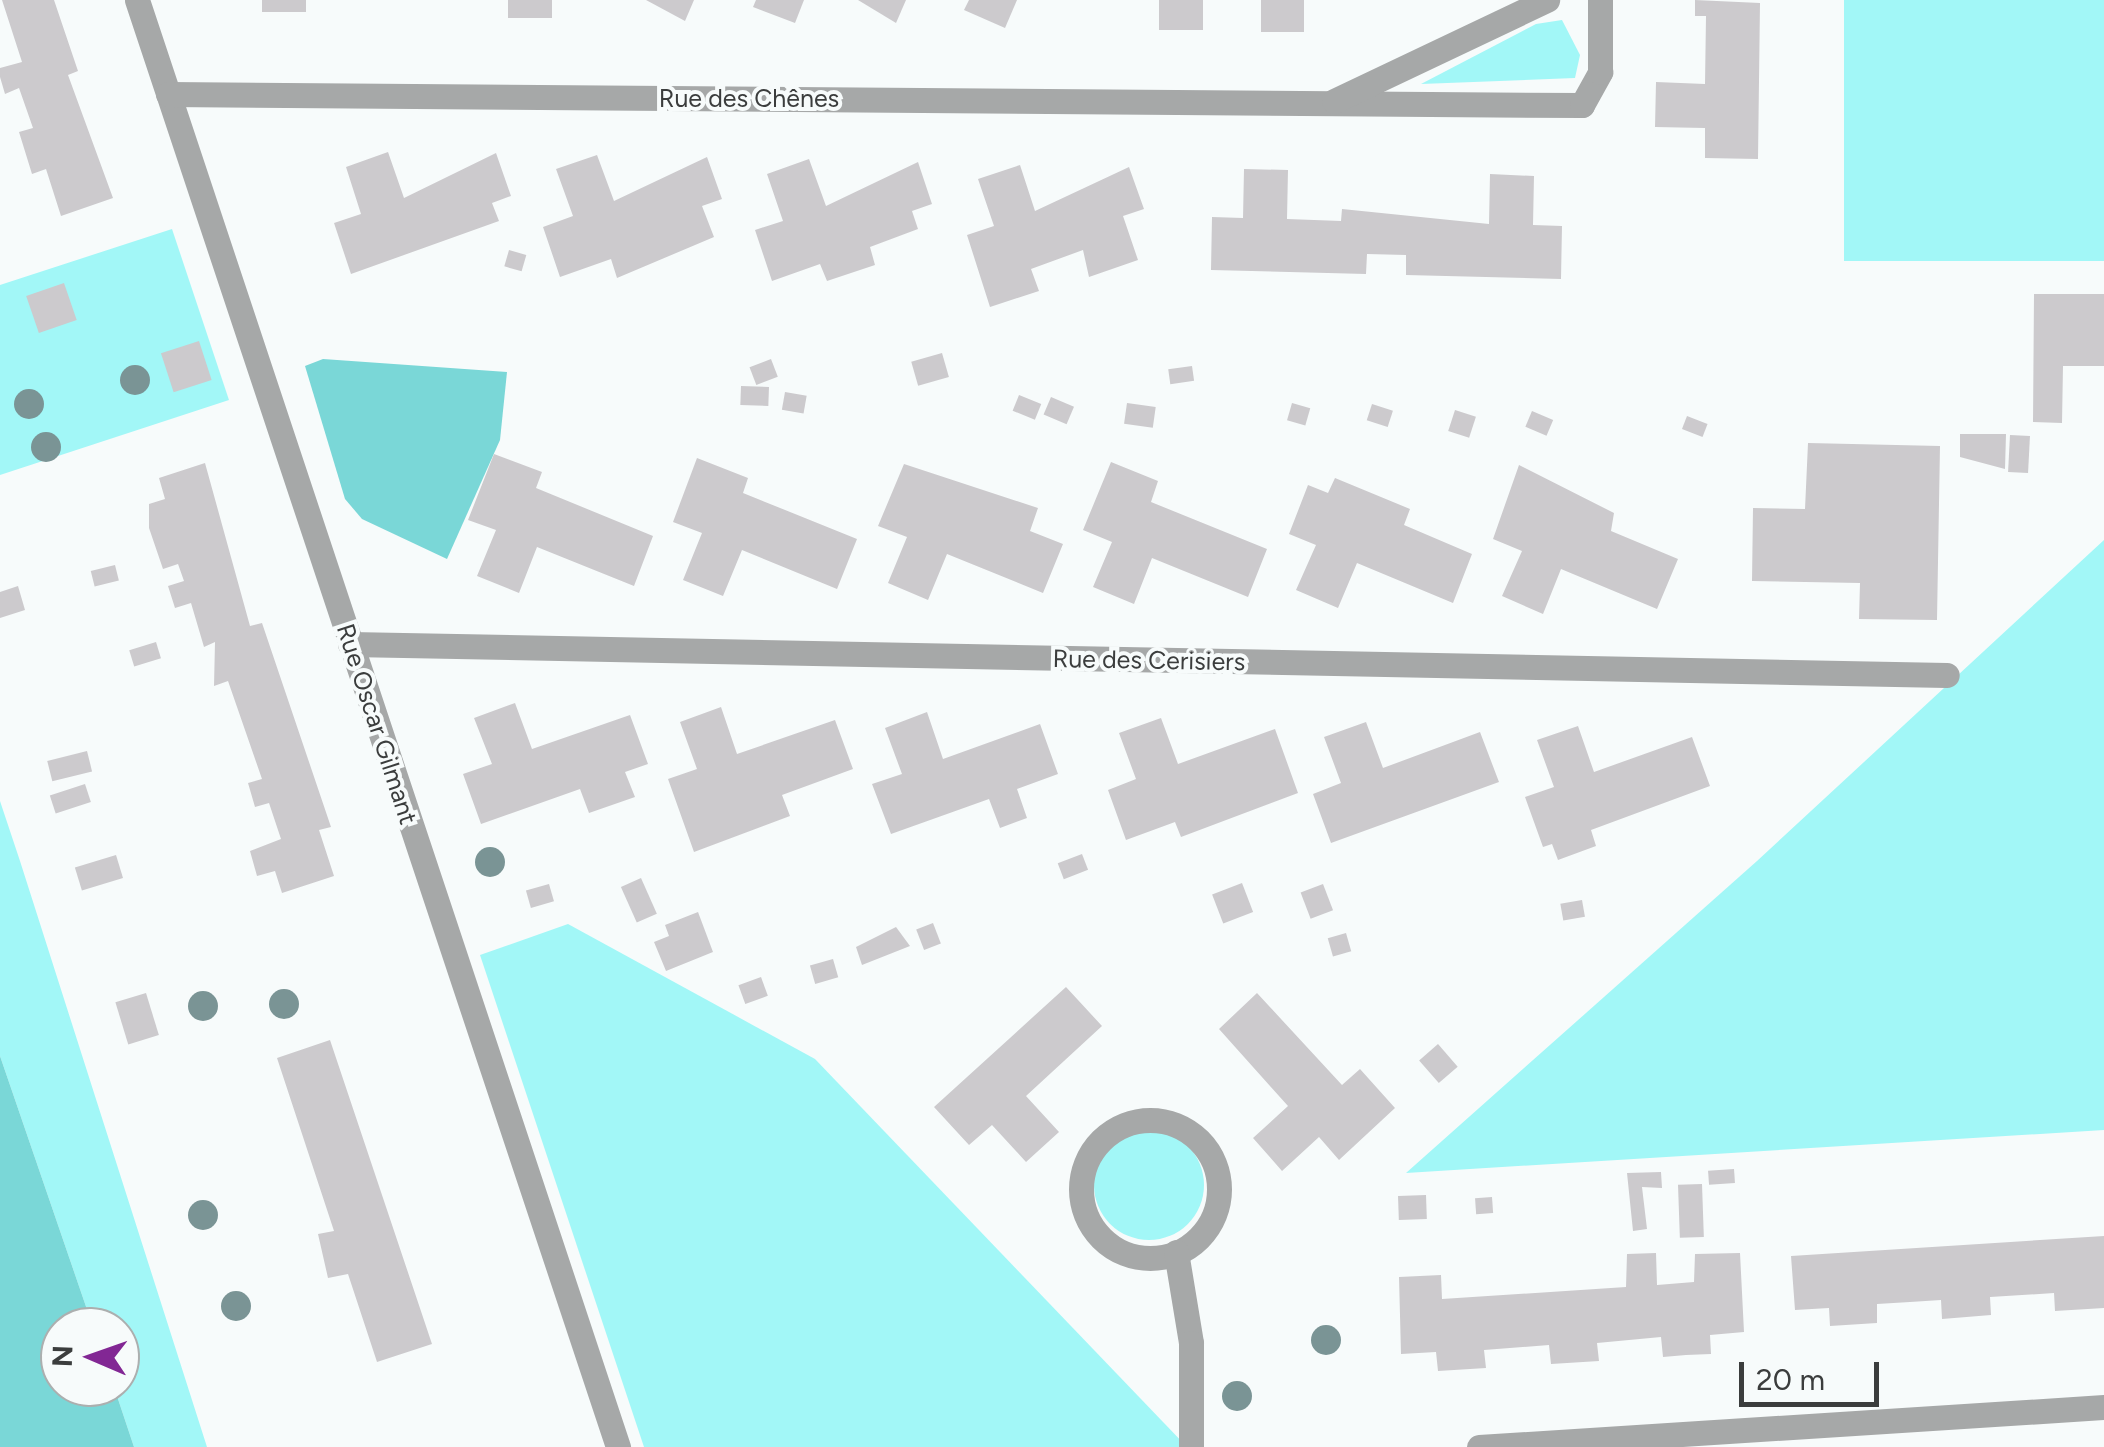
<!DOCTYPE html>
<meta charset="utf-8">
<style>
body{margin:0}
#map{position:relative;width:2104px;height:1447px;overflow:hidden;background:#f7fbfb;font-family:Figtree,sans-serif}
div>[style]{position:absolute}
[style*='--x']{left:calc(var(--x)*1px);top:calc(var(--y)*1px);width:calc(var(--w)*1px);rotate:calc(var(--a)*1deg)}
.green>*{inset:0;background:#a2f7f7;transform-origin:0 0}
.round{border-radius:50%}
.forest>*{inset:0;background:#7ad7d7}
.building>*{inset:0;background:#cccacd;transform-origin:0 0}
.minor>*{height:25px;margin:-12.5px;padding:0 12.5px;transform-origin:12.5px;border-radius:12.5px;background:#a6a8a8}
.minor>.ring{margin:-12.5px;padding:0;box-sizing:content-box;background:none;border:25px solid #a6a8a8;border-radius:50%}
.trees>*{width:30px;height:30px;margin:-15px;border-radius:50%;background:#7a9495}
span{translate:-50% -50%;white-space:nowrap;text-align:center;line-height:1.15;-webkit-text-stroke:8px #f7fbfb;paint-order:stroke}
.street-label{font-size:25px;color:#3b3d3d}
.north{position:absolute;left:40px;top:1307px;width:100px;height:100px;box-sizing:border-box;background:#f7fbfb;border:2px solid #acafaf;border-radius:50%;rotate:272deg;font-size:28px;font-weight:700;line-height:40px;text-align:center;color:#3b3d3d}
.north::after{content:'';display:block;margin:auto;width:35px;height:45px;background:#822794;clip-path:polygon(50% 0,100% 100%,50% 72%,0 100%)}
.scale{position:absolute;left:1739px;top:1362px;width:140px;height:45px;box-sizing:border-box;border:5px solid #3b3d3d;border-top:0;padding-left:12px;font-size:30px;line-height:35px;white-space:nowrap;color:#3b3d3d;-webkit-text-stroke:8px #f7fbfb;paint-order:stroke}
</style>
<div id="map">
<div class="green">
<i style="left:1844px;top:0;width:260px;height:261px"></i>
<i style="clip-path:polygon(1562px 20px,1580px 55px,1575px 78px,1421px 84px,1536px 24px)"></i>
<i style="clip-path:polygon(172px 229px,229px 400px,0 475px,0 285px)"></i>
<i style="clip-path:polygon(2104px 540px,2104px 1130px,1406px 1173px,1757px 861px)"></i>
<i style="clip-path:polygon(0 801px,20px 861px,207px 1447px,134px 1447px,114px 1387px,120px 1327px,93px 1327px,0 1056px)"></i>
<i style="clip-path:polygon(568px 924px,815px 1059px,1187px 1447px,644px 1447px,480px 955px)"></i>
<i class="round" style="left:1094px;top:1130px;width:110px;height:110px"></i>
</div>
<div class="forest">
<i style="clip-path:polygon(323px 359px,507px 372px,500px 440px,447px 559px,362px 519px,345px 499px,305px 366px)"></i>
<i style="clip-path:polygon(0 1056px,93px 1327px,60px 1327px,60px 1387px,114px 1387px,134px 1447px,0 1447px)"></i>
</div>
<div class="building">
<i style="clip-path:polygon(2px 0,54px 0,78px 71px,68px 75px,113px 198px,61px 216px,46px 169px,32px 174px,19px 132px,33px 128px,19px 88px,5px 94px,0 77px,0 68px,22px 62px)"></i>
<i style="left:262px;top:0;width:44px;height:12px"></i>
<i style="left:508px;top:0;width:44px;height:18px"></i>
<i style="clip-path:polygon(646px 0,694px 0,685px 21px)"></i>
<i style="clip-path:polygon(756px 0,804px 0,795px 23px,753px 7px)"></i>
<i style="clip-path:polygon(858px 0,906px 0,896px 23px)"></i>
<i style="clip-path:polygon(969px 0,1017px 0,1005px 28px,964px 10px)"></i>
<i style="left:1159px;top:0;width:44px;height:30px"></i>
<i style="left:1261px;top:0;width:43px;height:32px"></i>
<i style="clip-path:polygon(1695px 0,1760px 3px,1758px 159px,1705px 158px,1705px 128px,1655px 127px,1656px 82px,1705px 84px,1706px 16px,1695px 16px)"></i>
<i style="clip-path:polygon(388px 152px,404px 198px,496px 153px,511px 196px,492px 203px,499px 221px,351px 274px,334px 223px,361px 214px,346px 167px)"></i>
<i style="clip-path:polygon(597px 155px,614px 201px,707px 157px,722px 199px,702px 206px,714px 237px,617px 278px,611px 259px,560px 277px,543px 227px,573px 216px,556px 169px)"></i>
<i style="clip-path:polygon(809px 159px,826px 206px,918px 162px,932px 204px,912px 211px,918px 229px,870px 247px,875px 265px,827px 281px,820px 264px,772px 281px,755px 230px,783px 221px,767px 174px)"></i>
<i style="clip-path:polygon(1020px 165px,1035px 211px,1129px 167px,1144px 209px,1123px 216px,1138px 260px,1089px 277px,1083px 250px,1031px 269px,1039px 291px,990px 307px,967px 235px,994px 226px,978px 179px)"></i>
<i style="clip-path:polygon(1244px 169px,1288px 170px,1287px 219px,1341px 221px,1342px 209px,1489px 224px,1490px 174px,1534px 176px,1533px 225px,1562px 226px,1561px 279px,1406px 275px,1406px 255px,1367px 254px,1366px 274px,1211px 270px,1212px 217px,1243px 218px)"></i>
<i style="left:509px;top:250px;width:18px;height:17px;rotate:16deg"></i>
<i style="left:64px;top:283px;width:39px;height:40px;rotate:71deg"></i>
<i style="clip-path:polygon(2034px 294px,2104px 294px,2104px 366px,2063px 366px,2062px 423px,2033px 422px)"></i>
<i style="left:199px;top:341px;width:41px;height:40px;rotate:72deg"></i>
<i style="left:942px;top:353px;width:25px;height:32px;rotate:74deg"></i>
<i style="left:771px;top:359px;width:19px;height:23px;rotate:69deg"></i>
<i style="left:1192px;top:366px;width:15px;height:24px;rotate:82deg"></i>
<i style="left:741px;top:386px;width:28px;height:19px;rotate:2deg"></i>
<i style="left:785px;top:392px;width:22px;height:18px;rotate:10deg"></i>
<i style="left:1019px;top:395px;width:24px;height:17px;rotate:22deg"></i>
<i style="left:1051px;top:397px;width:25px;height:19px;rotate:23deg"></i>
<i style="left:1127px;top:403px;width:29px;height:21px;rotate:8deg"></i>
<i style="left:1292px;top:403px;width:19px;height:18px;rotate:16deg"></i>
<i style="left:1372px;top:404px;width:22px;height:17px;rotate:18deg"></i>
<i style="left:1455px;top:410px;width:22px;height:22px;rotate:18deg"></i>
<i style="left:1532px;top:411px;width:23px;height:17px;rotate:23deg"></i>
<i style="left:1687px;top:416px;width:22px;height:14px;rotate:21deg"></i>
<i style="clip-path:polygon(1960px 434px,2006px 434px,2005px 469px,1960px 457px)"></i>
<i style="left:2010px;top:435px;width:20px;height:37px;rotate:3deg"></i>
<i style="clip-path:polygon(1808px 443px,1940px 446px,1937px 620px,1859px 619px,1860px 583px,1752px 581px,1753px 508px,1805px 509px)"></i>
<i style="clip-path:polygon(494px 454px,542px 472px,536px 488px,653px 536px,634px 586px,537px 547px,519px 593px,477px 576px,496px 530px,468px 520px)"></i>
<i style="clip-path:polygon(697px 458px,748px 478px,743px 493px,857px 539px,837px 589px,742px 550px,723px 596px,683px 580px,702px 533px,673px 522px)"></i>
<i style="clip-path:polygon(1111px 462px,1158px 481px,1151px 502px,1267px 549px,1248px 597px,1152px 558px,1134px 604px,1093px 587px,1112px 542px,1083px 530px)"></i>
<i style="clip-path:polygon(205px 463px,250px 626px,262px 623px,331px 827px,319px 830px,334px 876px,282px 893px,275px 871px,257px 876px,250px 851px,281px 839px,269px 803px,255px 807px,248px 783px,262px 779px,228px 681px,214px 686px,215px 642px,204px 647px,191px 603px,175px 608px,168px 586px,184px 581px,178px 564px,163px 569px,149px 528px,149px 504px,165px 499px,159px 478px)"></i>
<i style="clip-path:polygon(904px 464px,1038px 508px,1030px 531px,1063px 544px,1043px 593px,947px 554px,928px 600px,888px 583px,907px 537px,878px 526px)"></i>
<i style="clip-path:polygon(1519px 465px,1614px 513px,1611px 531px,1678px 559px,1657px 609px,1561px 569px,1543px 614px,1502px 596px,1522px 551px,1493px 539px)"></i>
<i style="clip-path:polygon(1335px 478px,1410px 509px,1404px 525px,1472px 554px,1453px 603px,1357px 563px,1338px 608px,1296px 590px,1316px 545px,1289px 534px,1308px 485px,1328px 493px)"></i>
<i style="left:115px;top:565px;width:16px;height:25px;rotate:76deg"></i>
<i style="clip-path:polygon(18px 586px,25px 610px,0 618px,0 592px)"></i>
<i style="left:156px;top:642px;width:17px;height:28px;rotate:73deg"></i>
<i style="clip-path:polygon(515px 703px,532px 749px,630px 715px,648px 764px,625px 772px,635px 797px,589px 813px,580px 789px,481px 824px,463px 774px,492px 764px,474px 718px)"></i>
<i style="clip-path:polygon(721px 707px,737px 754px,835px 720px,853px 769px,782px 795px,790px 816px,694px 852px,668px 779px,697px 769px,680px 722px)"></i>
<i style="clip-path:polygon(927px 712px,943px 759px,1040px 724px,1058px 774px,1017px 789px,1027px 818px,1000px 828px,989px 799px,891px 834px,872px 784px,902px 774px,885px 728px)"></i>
<i style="clip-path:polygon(1161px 718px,1178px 764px,1275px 729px,1298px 793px,1181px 837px,1175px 822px,1126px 840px,1108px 790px,1136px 779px,1119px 733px)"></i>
<i style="clip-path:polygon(1366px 722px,1383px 768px,1480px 732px,1499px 782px,1331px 843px,1313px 794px,1341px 783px,1324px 737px)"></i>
<i style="clip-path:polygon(1578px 726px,1594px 772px,1692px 737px,1710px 786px,1591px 830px,1596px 846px,1558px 860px,1552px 844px,1543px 847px,1525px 797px,1554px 787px,1537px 740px)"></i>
<i style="left:87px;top:751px;width:21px;height:41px;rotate:76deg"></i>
<i style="left:85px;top:784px;width:19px;height:37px;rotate:72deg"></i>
<i style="left:1082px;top:854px;width:17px;height:26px;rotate:69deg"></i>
<i style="left:116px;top:855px;width:24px;height:43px;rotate:73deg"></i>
<i style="left:641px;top:878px;width:39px;height:22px;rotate:66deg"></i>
<i style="left:1242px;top:883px;width:31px;height:32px;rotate:69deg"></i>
<i style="left:549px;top:884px;width:18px;height:24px;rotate:74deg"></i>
<i style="left:1323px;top:884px;width:28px;height:24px;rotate:69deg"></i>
<i style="left:1582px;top:900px;width:17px;height:22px;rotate:80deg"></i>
<i style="clip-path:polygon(698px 912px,713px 952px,666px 971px,654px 942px,669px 936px,665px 925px)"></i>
<i style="left:933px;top:923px;width:22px;height:18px;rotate:69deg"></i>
<i style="clip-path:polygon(896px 927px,910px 946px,862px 965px,856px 947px)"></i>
<i style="left:1346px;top:933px;width:19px;height:19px;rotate:74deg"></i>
<i style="left:833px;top:959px;width:19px;height:24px;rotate:74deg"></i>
<i style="left:761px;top:977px;width:20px;height:24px;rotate:70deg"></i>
<i style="clip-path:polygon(1066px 987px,1102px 1026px,1026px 1096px,1059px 1132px,1026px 1162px,992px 1125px,969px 1145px,934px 1107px)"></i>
<i style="left:146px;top:993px;width:44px;height:32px;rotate:73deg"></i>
<i style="clip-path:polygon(1257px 993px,1342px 1085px,1360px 1069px,1395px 1108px,1339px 1160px,1319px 1137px,1282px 1171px,1253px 1138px,1288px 1106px,1219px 1029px)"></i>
<i style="clip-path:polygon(330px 1040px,432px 1344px,377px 1362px,348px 1274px,328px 1278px,318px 1234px,334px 1231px,277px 1058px)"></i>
<i style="left:1438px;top:1044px;width:30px;height:25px;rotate:49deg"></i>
<i style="left:1734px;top:1169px;width:14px;height:26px;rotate:86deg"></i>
<i style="clip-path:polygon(1661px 1172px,1662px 1188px,1642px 1187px,1647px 1229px,1633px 1231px,1627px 1173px)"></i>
<i style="left:1702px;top:1184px;width:53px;height:24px;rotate:88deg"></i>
<i style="left:1426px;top:1195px;width:24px;height:28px;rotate:88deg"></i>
<i style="left:1492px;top:1197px;width:16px;height:17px;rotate:86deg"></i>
<i style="clip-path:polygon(2104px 1236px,2104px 1308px,2055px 1311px,2054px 1293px,1990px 1297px,1991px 1315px,1942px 1319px,1941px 1300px,1910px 1302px,1877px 1304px,1877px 1323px,1830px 1326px,1829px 1308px,1795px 1310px,1791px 1256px)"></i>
<i style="clip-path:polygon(1656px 1253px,1657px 1285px,1694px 1282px,1695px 1254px,1740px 1253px,1744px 1332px,1710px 1335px,1711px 1354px,1686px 1355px,1663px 1357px,1661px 1337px,1597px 1343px,1599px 1361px,1551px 1364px,1549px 1345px,1484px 1350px,1486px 1368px,1438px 1371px,1436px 1352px,1401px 1354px,1399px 1277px,1441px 1275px,1442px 1299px,1626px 1287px,1627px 1254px)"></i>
</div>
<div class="minor">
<i style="--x:137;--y:0;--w:1525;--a:71.61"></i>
<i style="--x:168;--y:94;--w:1414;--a:0.45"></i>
<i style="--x:1582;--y:105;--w:38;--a:-61"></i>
<i style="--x:1600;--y:72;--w:72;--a:-90"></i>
<i style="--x:1334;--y:101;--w:236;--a:-25.4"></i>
<i style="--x:350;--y:644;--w:1597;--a:1.11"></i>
<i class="ring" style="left:1081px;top:1120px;width:113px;height:113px"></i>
<i style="--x:1176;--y:1252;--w:92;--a:80.6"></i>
<i style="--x:1191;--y:1343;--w:104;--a:90"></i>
<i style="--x:1479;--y:1447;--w:626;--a:-3.66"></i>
</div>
<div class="trees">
<i style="left:135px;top:380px"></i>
<i style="left:29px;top:404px"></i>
<i style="left:46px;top:447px"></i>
<i style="left:490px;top:862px"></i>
<i style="left:284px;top:1004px"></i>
<i style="left:203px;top:1006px"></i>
<i style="left:203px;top:1215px"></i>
<i style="left:236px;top:1306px"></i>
<i style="left:1326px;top:1340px"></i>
<i style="left:1237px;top:1396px"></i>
</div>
<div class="street-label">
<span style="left:749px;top:98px">Rue des Chênes</span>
<span style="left:1149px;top:660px;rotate:1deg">Rue des Cerisiers</span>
<span style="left:377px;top:724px;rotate:72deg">Rue Oscar Gilmant</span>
</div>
<div class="north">N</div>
<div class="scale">20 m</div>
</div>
